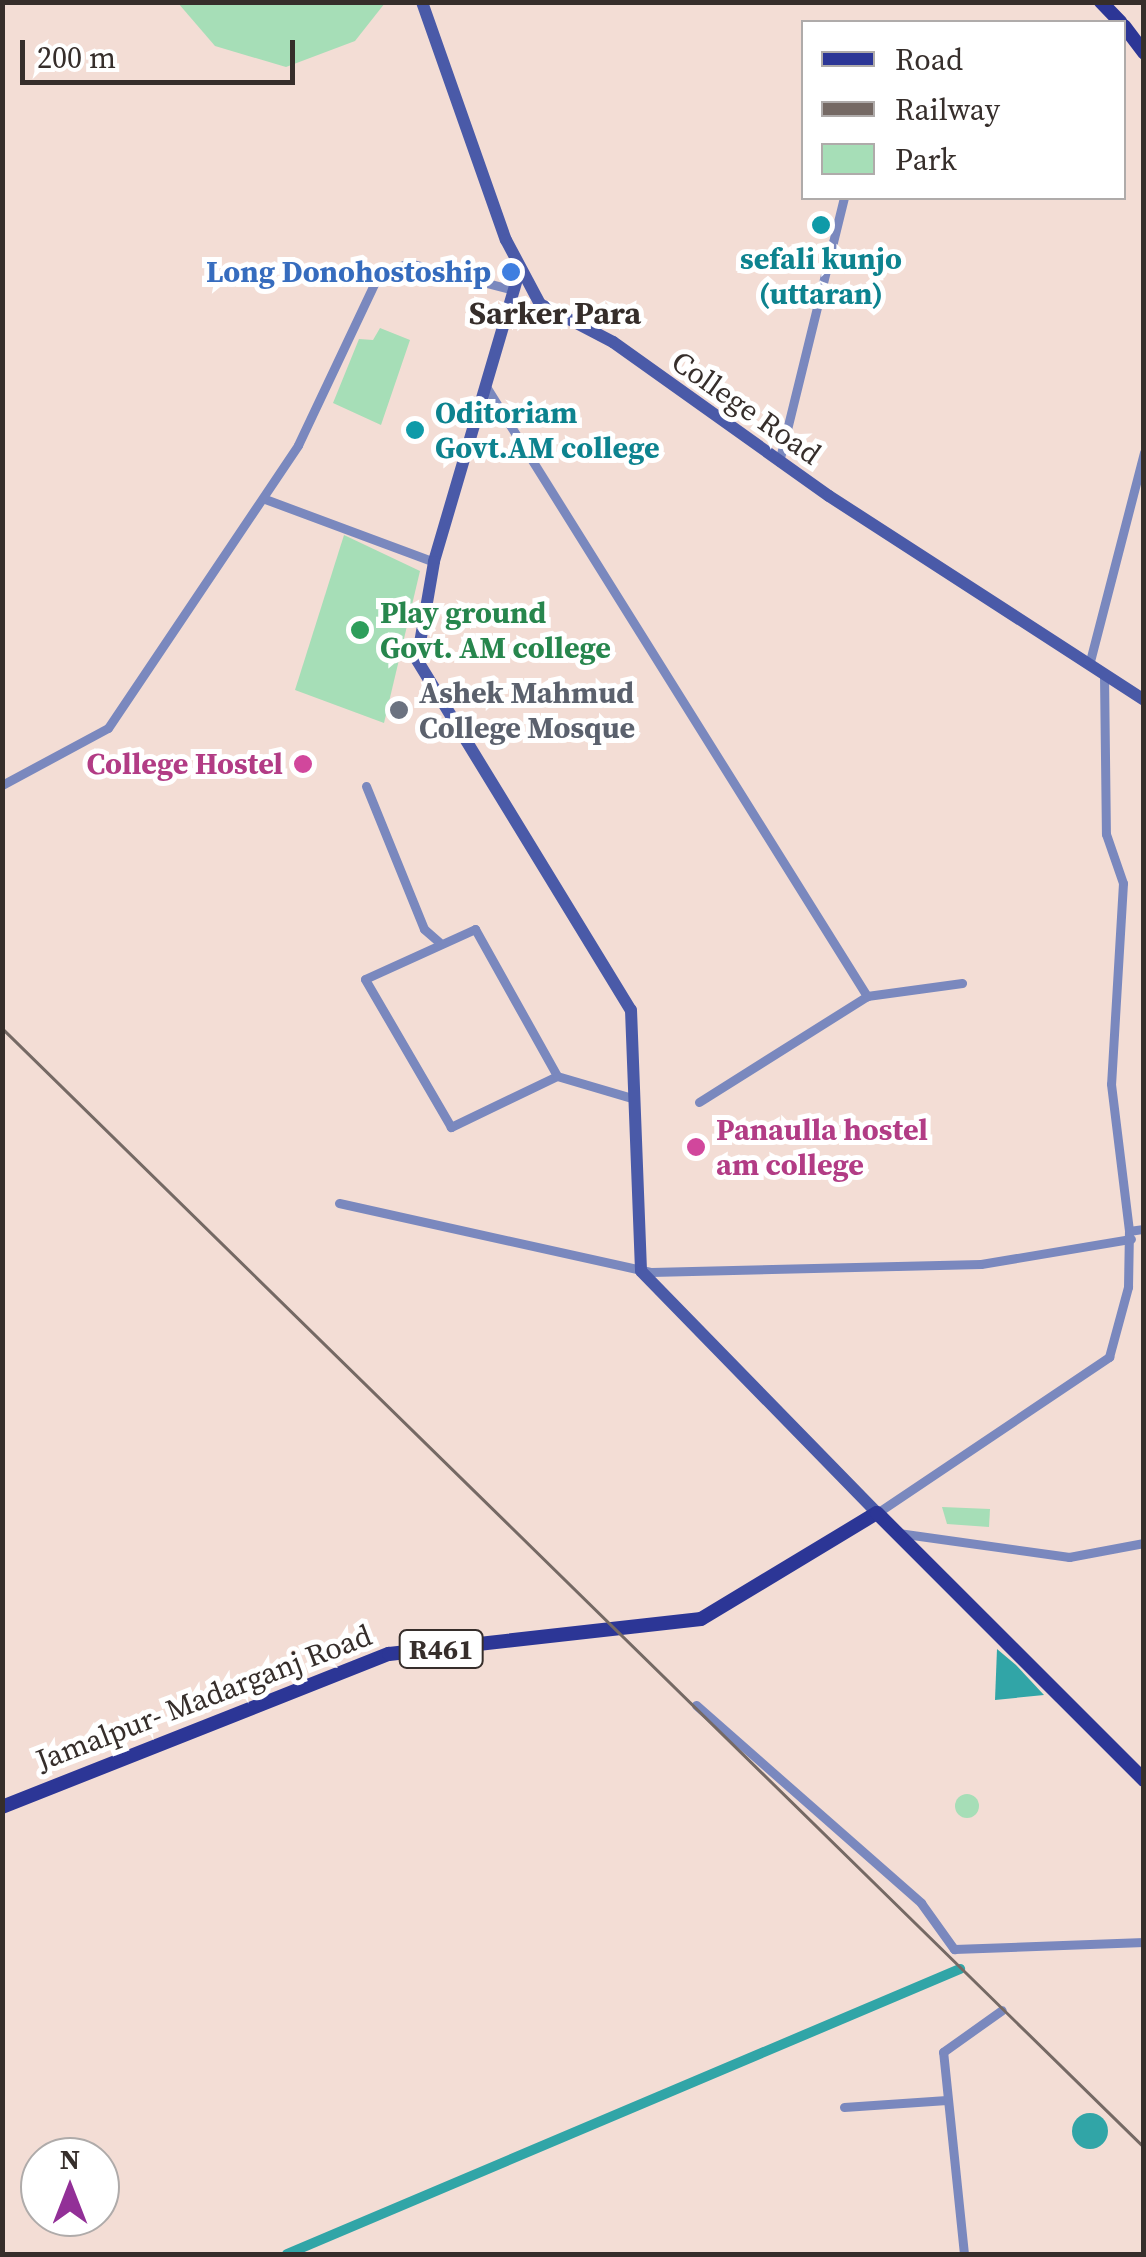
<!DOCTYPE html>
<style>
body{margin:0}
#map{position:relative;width:1146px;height:2257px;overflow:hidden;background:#f3ddd5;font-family:"Source Serif 4",serif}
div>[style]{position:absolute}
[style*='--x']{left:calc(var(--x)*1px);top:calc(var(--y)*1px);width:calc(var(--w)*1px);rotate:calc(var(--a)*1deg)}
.green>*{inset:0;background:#a6deb7}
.round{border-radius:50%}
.water>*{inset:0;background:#31a5a7}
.canal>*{height:10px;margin:-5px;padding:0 5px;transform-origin:5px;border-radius:5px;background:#31a5a7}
.minor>*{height:9px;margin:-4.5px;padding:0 4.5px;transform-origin:4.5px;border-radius:4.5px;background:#7a88be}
.secondary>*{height:12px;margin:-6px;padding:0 6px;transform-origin:6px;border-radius:6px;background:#4a5aa8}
.primary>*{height:14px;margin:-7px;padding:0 7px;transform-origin:7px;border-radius:7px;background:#2c3696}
.rail>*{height:2.5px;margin:-1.25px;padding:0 1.25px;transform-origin:1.25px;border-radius:1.25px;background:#756964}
.dots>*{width:28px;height:28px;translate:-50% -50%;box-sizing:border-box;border:5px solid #fff;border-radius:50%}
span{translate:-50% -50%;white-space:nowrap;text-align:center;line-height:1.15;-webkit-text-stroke:10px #fff;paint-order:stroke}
.shield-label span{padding:2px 8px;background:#fff;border:2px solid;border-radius:8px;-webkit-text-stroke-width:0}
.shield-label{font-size:28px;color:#362e2b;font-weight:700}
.culture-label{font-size:30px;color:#0d838f;font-weight:700}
.left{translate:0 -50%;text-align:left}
.shop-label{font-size:30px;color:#366cbe;font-weight:700}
.right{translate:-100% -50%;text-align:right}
.street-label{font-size:30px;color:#362e2b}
.leisure-label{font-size:30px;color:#27864d;font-weight:700}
.worship-label{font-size:30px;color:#5b616d;font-weight:700}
.hotel-label{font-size:30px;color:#b23c85;font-weight:700}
.neighbourhood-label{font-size:32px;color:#362e2b;font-weight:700}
.frame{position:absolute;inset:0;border:5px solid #362e2b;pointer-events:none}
.legend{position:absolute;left:801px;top:20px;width:325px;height:180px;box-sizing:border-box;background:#fff;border:2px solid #afabaa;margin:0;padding:12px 18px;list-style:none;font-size:30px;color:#362e2b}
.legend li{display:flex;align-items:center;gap:20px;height:50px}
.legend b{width:50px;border:2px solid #afabaa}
.north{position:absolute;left:20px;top:2137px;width:100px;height:100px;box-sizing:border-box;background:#fff;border:2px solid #afabaa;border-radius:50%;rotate:0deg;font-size:28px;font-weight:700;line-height:40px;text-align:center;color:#362e2b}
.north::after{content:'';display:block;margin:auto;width:35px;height:45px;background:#923097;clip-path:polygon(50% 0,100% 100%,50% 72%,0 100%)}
.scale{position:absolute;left:20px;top:40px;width:275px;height:45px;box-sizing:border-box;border:5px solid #362e2b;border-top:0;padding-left:12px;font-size:30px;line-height:35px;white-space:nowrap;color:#362e2b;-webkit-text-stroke:8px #fff;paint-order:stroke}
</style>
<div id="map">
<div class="green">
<i style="clip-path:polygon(178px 3px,385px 3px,355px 41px,286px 67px,215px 46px)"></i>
<i style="clip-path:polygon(380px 328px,410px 340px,381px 425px,333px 403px,359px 339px,373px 340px)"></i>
<i style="clip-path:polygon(344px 535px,420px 571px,384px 723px,295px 690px)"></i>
<i style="clip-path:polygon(942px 1507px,990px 1509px,989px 1527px,947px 1524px)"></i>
<i class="round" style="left:955px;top:1794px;width:24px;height:24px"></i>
</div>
<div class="water">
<i style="clip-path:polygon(997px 1649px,1016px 1665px,1044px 1695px,995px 1700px)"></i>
<i class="round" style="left:1072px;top:2113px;width:36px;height:36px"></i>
</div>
<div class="canal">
<i style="--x:287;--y:2254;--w:731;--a:-22.95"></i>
</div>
<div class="minor">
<i style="--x:485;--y:385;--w:721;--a:57.99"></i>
<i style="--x:779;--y:462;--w:272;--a:-76.2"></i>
<i style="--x:265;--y:499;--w:180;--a:20.4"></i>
<i style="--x:1089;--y:665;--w:220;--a:-75.5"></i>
<i style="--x:1104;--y:675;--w:159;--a:89.3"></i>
<i style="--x:1106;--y:834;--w:52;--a:70.9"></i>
<i style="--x:1123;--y:883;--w:201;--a:93.4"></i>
<i style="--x:1111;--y:1084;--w:148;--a:83"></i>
<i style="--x:2;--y:785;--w:120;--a:-28.3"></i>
<i style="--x:108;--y:728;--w:341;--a:-56.1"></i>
<i style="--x:298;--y:445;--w:189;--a:-64.7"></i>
<i style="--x:379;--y:274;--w:32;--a:-20"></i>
<i style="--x:409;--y:263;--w:108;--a:14.4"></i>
<i style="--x:366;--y:786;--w:154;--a:67.9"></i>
<i style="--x:424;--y:929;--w:20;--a:41"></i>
<i style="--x:557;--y:1076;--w:118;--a:154.3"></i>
<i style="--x:451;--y:1127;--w:171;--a:-120.2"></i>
<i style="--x:365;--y:979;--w:121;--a:-24.4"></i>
<i style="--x:475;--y:929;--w:168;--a:60.8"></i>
<i style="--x:557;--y:1076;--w:81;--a:16.4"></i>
<i style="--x:699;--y:1102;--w:199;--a:-32.2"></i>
<i style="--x:867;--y:996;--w:96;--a:-7.8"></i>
<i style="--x:339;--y:1203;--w:320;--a:12.5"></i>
<i style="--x:651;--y:1272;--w:330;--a:-1.4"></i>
<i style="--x:981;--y:1264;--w:152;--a:-9.5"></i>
<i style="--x:877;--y:1513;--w:280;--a:-33.9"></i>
<i style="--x:1109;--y:1357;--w:73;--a:-74.8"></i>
<i style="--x:1128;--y:1287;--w:56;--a:-89"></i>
<i style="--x:1129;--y:1231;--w:15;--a:-8"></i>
<i style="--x:898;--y:1533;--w:173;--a:8"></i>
<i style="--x:1069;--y:1557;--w:76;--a:-10.6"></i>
<i style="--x:696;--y:1705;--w:300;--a:41.3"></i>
<i style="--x:921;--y:1903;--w:57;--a:54.3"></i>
<i style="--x:954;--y:1949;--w:190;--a:-2.1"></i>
<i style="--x:844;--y:2107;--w:103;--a:-3.9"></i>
<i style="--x:964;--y:2254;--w:203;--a:-95.9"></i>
<i style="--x:943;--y:2052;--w:72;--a:-35.4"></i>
</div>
<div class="secondary">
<i style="--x:422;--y:2;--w:252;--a:70.6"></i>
<i style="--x:506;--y:240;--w:72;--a:62"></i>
<i style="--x:540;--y:304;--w:82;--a:27.5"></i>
<i style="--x:613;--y:342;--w:265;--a:35.5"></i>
<i style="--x:829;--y:496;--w:375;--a:32.9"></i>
<i style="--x:520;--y:269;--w:305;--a:106.4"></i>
<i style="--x:434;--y:562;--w:99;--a:99.8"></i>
<i style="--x:417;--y:660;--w:410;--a:58.6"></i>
<i style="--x:631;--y:1010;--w:261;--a:87.8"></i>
<i style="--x:641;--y:1271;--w:338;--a:45.7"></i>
</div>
<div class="primary">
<i style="--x:1101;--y:2;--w:28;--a:46"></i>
<i style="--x:1124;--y:26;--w:34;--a:53"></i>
<i style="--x:2;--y:1807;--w:416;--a:-21.6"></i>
<i style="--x:389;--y:1654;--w:314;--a:-6.4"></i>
<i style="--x:701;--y:1619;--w:205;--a:-31.1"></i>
<i style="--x:877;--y:1513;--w:378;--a:45"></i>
</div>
<div class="rail">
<i style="--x:2;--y:1028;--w:1599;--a:44.42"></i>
</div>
<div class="dots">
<i style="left:821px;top:225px;background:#0f9aa8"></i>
<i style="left:511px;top:272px;background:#3f7fe0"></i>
<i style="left:415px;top:430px;background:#0f9aa8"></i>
<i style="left:360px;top:630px;background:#2e9e5b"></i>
<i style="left:399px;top:710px;background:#6b7280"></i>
<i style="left:303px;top:764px;background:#d1479c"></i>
<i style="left:696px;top:1147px;background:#d1479c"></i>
</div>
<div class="shield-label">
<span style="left:441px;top:1649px">R461</span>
</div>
<div class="culture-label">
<span style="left:821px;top:276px">sefali kunjo<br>(uttaran)</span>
<span class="left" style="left:435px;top:430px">Oditoriam<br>Govt.AM college</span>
</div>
<div class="shop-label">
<span class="right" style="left:491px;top:272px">Long Donohostoship</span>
</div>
<div class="street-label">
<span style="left:746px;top:408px;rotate:35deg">College Road</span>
<span style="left:204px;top:1698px;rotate:-21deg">Jamalpur- Madarganj Road</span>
</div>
<div class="leisure-label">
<span class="left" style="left:380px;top:630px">Play ground<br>Govt. AM college</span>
</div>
<div class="worship-label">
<span class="left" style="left:419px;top:710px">Ashek Mahmud<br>College Mosque</span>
</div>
<div class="hotel-label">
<span class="right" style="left:283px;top:764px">College Hostel</span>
<span class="left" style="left:716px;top:1147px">Panaulla hostel<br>am college</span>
</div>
<div class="neighbourhood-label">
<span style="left:555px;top:313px">Sarker Para</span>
</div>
<div class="frame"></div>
<ul class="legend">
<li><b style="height:12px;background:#2c3696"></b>Road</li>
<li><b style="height:12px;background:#756964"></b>Railway</li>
<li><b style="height:28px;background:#a6deb7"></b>Park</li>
</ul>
<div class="north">N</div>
<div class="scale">200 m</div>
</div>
